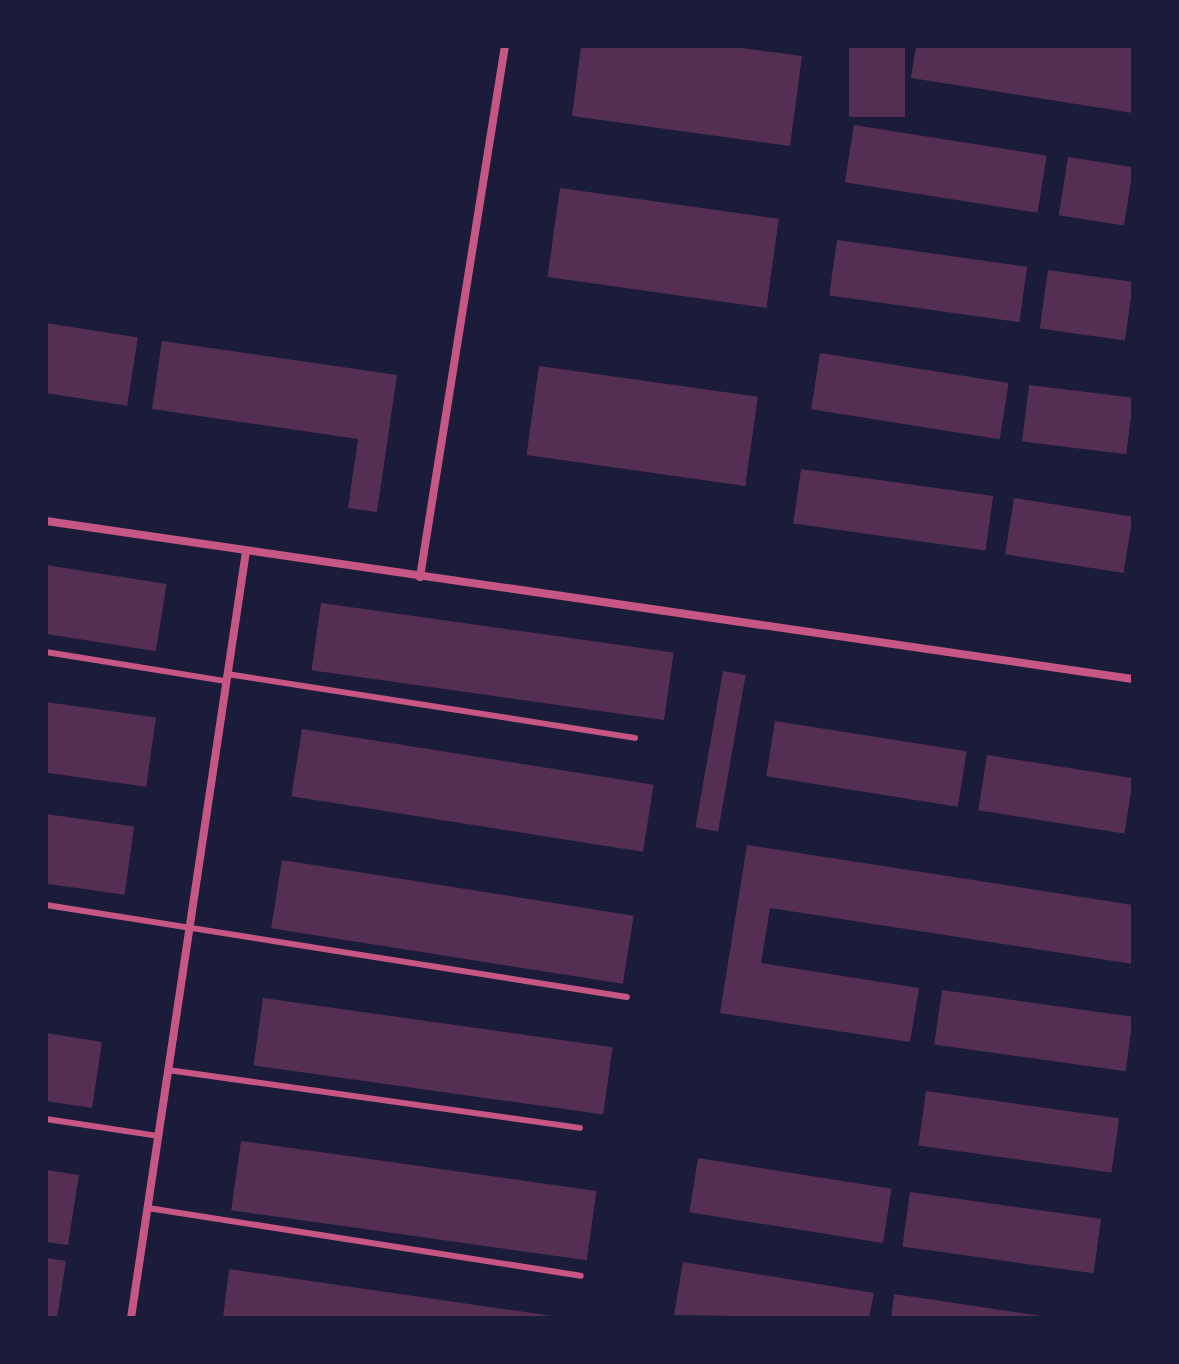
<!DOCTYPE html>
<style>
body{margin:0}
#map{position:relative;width:1179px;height:1364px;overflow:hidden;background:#1b1b3a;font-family:"DejaVu Sans",sans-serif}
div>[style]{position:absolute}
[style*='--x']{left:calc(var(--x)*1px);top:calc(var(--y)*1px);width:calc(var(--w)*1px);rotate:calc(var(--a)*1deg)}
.building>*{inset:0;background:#542f53;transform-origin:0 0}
.service>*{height:6px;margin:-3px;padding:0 3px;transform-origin:3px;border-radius:3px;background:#c65784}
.minor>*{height:8px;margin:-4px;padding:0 4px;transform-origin:4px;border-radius:4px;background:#c65784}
span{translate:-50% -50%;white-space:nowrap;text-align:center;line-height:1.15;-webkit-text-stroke:8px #1b1b3a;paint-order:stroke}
.frame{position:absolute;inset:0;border:48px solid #1b1b3a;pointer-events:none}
</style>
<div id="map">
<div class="building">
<i style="clip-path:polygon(581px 46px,726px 46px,802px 56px,790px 146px,572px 116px)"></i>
<i style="left:849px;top:46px;width:56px;height:71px"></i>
<i style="clip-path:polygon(916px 46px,1133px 46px,1133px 113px,911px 78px)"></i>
<i style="left:854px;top:125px;width:195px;height:58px;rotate:9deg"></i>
<i style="left:1068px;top:157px;width:66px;height:59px;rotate:9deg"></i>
<i style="left:560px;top:188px;width:221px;height:90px;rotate:8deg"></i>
<i style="left:837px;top:240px;width:192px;height:56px;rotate:8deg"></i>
<i style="left:1048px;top:270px;width:86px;height:59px;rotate:8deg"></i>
<i style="left:46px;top:323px;width:93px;height:69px;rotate:9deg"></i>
<i style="clip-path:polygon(162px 341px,397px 375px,377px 512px,348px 508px,358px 439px,152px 409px)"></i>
<i style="left:820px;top:353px;width:191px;height:57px;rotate:9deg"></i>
<i style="left:539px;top:366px;width:221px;height:90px;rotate:8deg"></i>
<i style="left:1029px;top:385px;width:105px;height:57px;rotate:7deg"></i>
<i style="left:801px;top:469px;width:194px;height:55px;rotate:8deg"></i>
<i style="left:1014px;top:498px;width:120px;height:57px;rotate:9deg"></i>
<i style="left:46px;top:565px;width:122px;height:68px;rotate:9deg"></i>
<i style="left:321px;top:603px;width:356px;height:68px;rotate:8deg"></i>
<i style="left:723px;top:671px;width:23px;height:159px;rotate:10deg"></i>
<i style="left:46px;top:702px;width:111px;height:70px;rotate:8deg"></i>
<i style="left:775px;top:721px;width:194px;height:56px;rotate:9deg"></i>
<i style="left:302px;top:729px;width:356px;height:68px;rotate:9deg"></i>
<i style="left:987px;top:755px;width:148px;height:56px;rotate:9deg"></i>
<i style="left:46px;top:814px;width:89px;height:69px;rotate:8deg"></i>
<i style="clip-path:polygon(747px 845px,1133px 905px,1133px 964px,770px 908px,761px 963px,919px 988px,910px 1042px,720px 1013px)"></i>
<i style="left:282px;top:860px;width:356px;height:69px;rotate:9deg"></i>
<i style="left:942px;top:990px;width:193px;height:55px;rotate:8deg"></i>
<i style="left:263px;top:998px;width:353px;height:68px;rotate:8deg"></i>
<i style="clip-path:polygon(46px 1033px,102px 1042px,92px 1108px,46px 1101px)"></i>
<i style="left:926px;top:1091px;width:195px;height:55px;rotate:8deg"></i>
<i style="left:241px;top:1141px;width:359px;height:70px;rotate:8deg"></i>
<i style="left:698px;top:1158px;width:196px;height:55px;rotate:9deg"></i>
<i style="clip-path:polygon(46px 1170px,79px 1175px,68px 1245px,46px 1242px)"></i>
<i style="left:910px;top:1192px;width:193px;height:55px;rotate:8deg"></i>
<i style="clip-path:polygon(46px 1258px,66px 1261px,57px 1318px,46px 1318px)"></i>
<i style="clip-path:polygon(683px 1262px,874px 1293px,869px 1318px,674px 1315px)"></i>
<i style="clip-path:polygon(229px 1269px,552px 1316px,552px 1318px,223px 1318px)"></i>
<i style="clip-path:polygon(894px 1294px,1041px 1316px,1041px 1318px,891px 1318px)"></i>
</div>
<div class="service">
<i style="--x:46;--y:652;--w:182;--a:9.2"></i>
<i style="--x:227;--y:674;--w:413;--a:8.9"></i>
<i style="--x:46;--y:905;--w:588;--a:9"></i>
<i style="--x:168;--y:1070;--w:416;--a:8"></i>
<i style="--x:46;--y:1119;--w:113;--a:8.6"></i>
<i style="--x:148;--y:1208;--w:438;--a:8.9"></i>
</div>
<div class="minor">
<i style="--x:46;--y:521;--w:1098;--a:8.27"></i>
<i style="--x:420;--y:577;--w:538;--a:-80.91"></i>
<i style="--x:131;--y:1318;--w:776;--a:-81.47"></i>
</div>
<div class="frame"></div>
</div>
